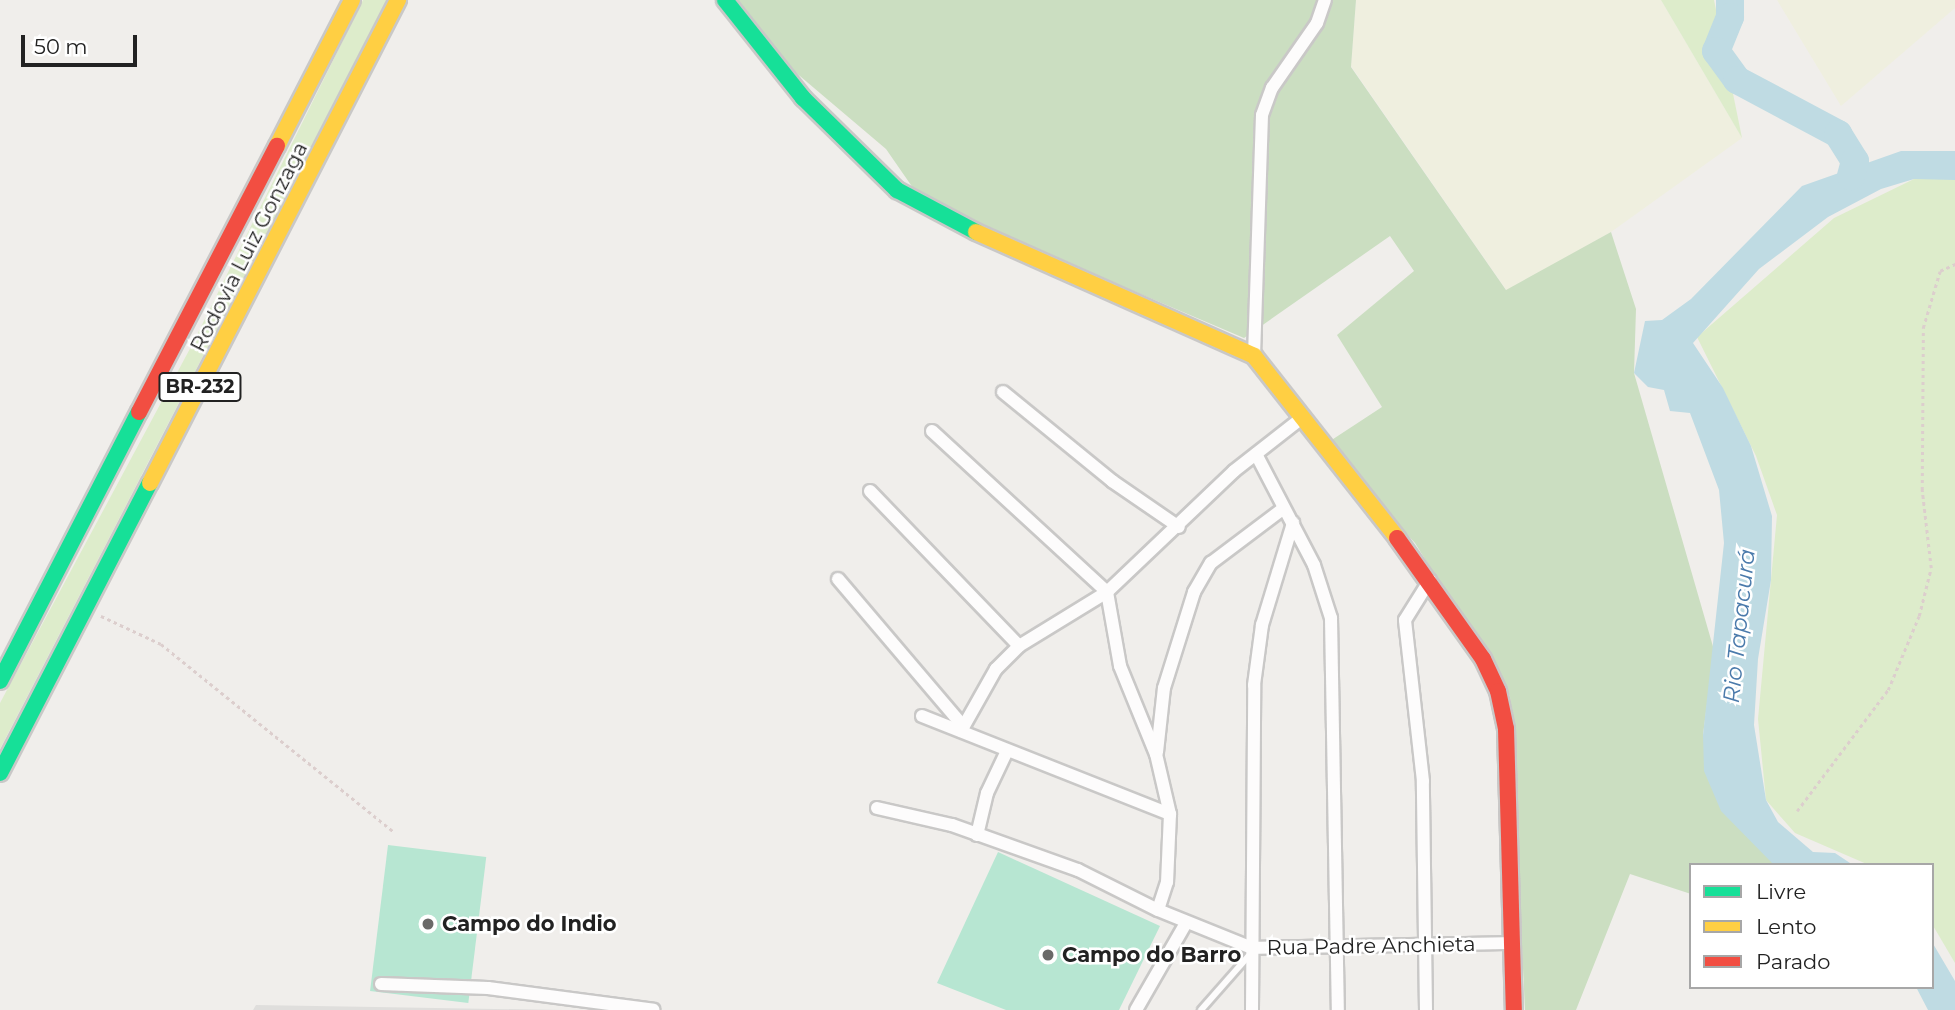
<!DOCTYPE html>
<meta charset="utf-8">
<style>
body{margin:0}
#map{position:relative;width:1955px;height:1010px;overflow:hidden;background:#f0eeeb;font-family:Montserrat,sans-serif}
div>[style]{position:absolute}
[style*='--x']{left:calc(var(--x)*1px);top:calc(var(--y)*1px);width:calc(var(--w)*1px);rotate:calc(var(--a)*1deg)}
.residential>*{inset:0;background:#dfdedc}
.farmland>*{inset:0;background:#efefdf}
.grass>*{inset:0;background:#ddeccb}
.forest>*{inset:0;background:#cbdec1}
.pitch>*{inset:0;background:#b7e6d2;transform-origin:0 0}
.water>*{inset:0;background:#bfdbe3}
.river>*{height:28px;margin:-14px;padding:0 14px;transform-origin:14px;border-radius:14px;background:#bfdbe3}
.path>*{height:2.5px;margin-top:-1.25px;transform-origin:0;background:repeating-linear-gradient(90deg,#dccecd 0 3.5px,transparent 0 7px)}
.roads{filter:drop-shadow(2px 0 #c9c8c7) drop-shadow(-2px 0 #c9c8c7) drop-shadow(0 2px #c9c8c7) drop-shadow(0 -2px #c9c8c7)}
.lane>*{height:6px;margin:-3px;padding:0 3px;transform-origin:3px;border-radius:3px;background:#fdfcfc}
.street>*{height:12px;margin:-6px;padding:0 6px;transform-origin:6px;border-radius:6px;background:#fdfcfc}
.fast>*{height:16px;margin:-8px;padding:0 8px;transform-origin:8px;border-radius:8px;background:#16e098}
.slow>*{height:16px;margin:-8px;padding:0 8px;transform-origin:8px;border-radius:8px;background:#ffcf43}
.jam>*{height:16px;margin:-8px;padding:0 8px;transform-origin:8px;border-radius:8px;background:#f24e42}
.dots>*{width:19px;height:19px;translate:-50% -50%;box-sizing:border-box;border:4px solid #fff;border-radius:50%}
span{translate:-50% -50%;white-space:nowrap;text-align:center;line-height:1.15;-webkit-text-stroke:5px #fff;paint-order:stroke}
.shield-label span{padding:2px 5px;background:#fff;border:2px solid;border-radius:5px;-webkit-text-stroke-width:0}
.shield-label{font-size:19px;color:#222;font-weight:700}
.street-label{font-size:21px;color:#222}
.poi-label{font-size:21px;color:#222;font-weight:700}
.left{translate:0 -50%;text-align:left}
.water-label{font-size:23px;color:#4a7aab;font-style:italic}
.legend{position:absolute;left:1689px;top:863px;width:245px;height:126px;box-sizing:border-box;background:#fff;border:2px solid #a7a7a7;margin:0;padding:9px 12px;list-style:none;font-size:21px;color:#222}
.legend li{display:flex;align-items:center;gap:14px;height:35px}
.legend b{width:35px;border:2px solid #a7a7a7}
.scale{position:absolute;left:21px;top:35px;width:116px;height:32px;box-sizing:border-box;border:4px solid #222;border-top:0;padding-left:9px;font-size:21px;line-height:24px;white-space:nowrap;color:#222;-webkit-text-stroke:5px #fff;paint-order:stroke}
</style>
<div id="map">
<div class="residential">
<i style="clip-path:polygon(256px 1005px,563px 1010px,253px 1010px)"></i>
</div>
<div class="farmland">
<i style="clip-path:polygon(1356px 0,1661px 0,1742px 138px,1611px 232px,1507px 291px,1351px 66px)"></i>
<i style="clip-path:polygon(1777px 0,1955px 0,1955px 8px,1841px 106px)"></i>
</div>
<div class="grass">
<i style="clip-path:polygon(363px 0,387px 0,0 749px,0 703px,193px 343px)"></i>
<i style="clip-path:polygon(1661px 0,1714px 0,1742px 138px)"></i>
<i style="clip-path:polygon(1955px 176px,1955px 963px,1932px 924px,1932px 865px,1869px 865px,1795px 833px,1766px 800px,1758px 719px,1777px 515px,1756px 456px,1697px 337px,1834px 218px,1914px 179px)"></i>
</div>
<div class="forest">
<i style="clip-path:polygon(735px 0,1356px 0,1351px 67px,1506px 290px,1611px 232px,1636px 309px,1634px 373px,1714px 650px,1703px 735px,1774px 865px,1691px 865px,1691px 894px,1630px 874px,1576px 1010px,1525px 1010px,1510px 696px,1415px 543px,1324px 445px,1382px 407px,1337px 335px,1414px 271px,1390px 236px,1244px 338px,922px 201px,886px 149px,768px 49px)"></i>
</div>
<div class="pitch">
<i style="left:388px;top:845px;width:99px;height:147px;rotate:7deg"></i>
<i style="clip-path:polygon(998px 852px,1160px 926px,1119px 1010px,1006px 1010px,937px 983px)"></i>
</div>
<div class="water">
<i style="clip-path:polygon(1901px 151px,1955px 151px,1955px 180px,1914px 179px,1881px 189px,1828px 217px,1759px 269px,1693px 343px,1723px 388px,1751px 446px,1772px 516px,1771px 580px,1758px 659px,1754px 725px,1766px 800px,1778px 822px,1813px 852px,1835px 853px,1853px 865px,1774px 865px,1721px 811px,1704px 771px,1703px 735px,1724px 543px,1719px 490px,1690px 413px,1670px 411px,1664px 390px,1648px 387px,1634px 373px,1645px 321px,1662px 320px,1691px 299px,1802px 186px)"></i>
<i style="clip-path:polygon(1932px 942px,1955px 981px,1955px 1010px,1928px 1010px,1916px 987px,1932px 987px)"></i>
</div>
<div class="river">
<i style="--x:1730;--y:0;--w:17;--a:90"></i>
<i style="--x:1730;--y:17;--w:37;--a:112"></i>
<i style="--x:1716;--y:51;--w:36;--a:54"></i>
<i style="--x:1737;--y:80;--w:115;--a:28.1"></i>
<i style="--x:1838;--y:134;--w:32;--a:58"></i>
<i style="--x:1855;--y:161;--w:16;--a:105"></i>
</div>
<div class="path">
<i style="--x:101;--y:616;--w:66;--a:25"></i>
<i style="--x:161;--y:644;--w:299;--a:38.9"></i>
<i style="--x:1797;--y:811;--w:151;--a:-53.1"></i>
<i style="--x:1888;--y:690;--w:80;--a:-67.3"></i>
<i style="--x:1919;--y:616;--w:49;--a:-76"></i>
<i style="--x:1931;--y:568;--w:79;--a:-96.6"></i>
<i style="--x:1922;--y:490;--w:162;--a:-89.6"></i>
<i style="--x:1923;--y:328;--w:59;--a:-73.4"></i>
<i style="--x:1940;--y:271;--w:17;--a:-25"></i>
</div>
<div class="roads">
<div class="lane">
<i style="--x:1201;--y:1010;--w:76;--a:-48.7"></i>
</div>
<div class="street">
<i style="--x:1254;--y:356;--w:241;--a:-88.1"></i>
<i style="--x:1262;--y:115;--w:29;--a:-70"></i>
<i style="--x:1272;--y:88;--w:79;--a:-55.3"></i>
<i style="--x:1317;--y:23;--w:24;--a:-71"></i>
<i style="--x:1003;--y:392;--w:141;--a:39.2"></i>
<i style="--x:1112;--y:481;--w:81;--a:34.5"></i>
<i style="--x:932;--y:431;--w:238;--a:42.6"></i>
<i style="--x:1107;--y:592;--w:75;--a:80"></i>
<i style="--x:1120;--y:666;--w:95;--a:67.8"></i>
<i style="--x:1156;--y:754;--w:62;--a:76.9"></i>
<i style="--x:1170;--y:814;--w:68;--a:92.5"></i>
<i style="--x:1167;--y:882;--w:29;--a:108"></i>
<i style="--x:1256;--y:454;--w:125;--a:62.4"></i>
<i style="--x:1314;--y:565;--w:56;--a:72.2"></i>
<i style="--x:1331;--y:618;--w:392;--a:89"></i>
<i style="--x:870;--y:491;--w:215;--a:46.1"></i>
<i style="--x:838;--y:579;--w:193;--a:49.6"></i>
<i style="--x:922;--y:716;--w:267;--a:21.6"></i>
<i style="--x:961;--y:731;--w:71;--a:-60.6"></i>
<i style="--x:996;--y:669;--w:33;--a:-45"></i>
<i style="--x:1019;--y:646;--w:103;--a:-31.5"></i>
<i style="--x:1107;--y:592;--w:175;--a:-43.6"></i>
<i style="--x:1234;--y:471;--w:88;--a:-38"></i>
<i style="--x:1157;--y:752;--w:64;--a:-83.8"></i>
<i style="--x:1164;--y:688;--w:101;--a:-72.6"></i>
<i style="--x:1194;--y:592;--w:34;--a:-60"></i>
<i style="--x:1211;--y:563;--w:91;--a:-37"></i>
<i style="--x:877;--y:808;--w:77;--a:12.8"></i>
<i style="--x:952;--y:825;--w:134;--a:19.7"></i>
<i style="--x:1078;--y:870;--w:89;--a:26.6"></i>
<i style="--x:1158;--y:910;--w:101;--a:22"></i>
<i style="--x:1252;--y:948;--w:261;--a:-1.1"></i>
<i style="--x:977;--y:835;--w:43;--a:-76.6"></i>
<i style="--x:987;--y:793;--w:44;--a:-64.6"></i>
<i style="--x:381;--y:984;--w:107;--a:2.1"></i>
<i style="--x:488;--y:988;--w:167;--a:7.5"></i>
<i style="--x:1136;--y:1010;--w:100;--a:-60.1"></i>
<i style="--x:1252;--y:1010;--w:325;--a:-89.6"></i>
<i style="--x:1254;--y:685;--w:61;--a:-82.4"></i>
<i style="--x:1262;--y:625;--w:107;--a:-73.1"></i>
<i style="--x:1426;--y:1010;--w:229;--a:-90.8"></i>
<i style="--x:1423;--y:781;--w:162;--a:-96.4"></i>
<i style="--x:1405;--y:620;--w:47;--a:-58"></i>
</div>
<div class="fast">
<i style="--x:725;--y:0;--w:125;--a:51.5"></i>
<i style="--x:803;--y:98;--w:132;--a:44.4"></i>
<i style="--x:897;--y:190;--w:89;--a:28"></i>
<i style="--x:0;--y:681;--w:303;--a:-62.7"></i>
<i style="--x:0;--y:773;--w:326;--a:-62.7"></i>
</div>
<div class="slow">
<i style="--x:277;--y:146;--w:164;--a:-62.8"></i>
<i style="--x:976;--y:232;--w:304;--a:24"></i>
<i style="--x:1254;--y:356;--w:231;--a:51.8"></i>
<i style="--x:150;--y:483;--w:543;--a:-62.82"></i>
</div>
<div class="jam">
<i style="--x:139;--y:412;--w:300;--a:-62.6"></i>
<i style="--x:1397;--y:538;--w:148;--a:54.6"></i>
<i style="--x:1483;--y:659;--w:35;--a:65"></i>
<i style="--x:1498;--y:691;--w:39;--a:78"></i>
<i style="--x:1506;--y:729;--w:281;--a:88.4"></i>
</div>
</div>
<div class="dots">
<i style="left:428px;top:924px;background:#6a6968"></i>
<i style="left:1048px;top:955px;background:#6a6968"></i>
</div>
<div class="shield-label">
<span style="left:200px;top:387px">BR-232</span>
</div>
<div class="street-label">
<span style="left:249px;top:247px;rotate:-63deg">Rodovia Luiz Gonzaga</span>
<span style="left:1371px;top:946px;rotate:-1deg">Rua Padre Anchieta</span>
</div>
<div class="poi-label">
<span class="left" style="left:442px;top:924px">Campo do Indio</span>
<span class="left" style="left:1062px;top:955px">Campo do Barro</span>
</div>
<div class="water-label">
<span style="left:1739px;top:626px;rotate:-84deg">Rio Tapacurá</span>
</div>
<ul class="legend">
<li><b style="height:9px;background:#16e098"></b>Livre</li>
<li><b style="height:9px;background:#ffcf43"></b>Lento</li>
<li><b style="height:9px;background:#f24e42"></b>Parado</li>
</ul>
<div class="scale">50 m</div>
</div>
